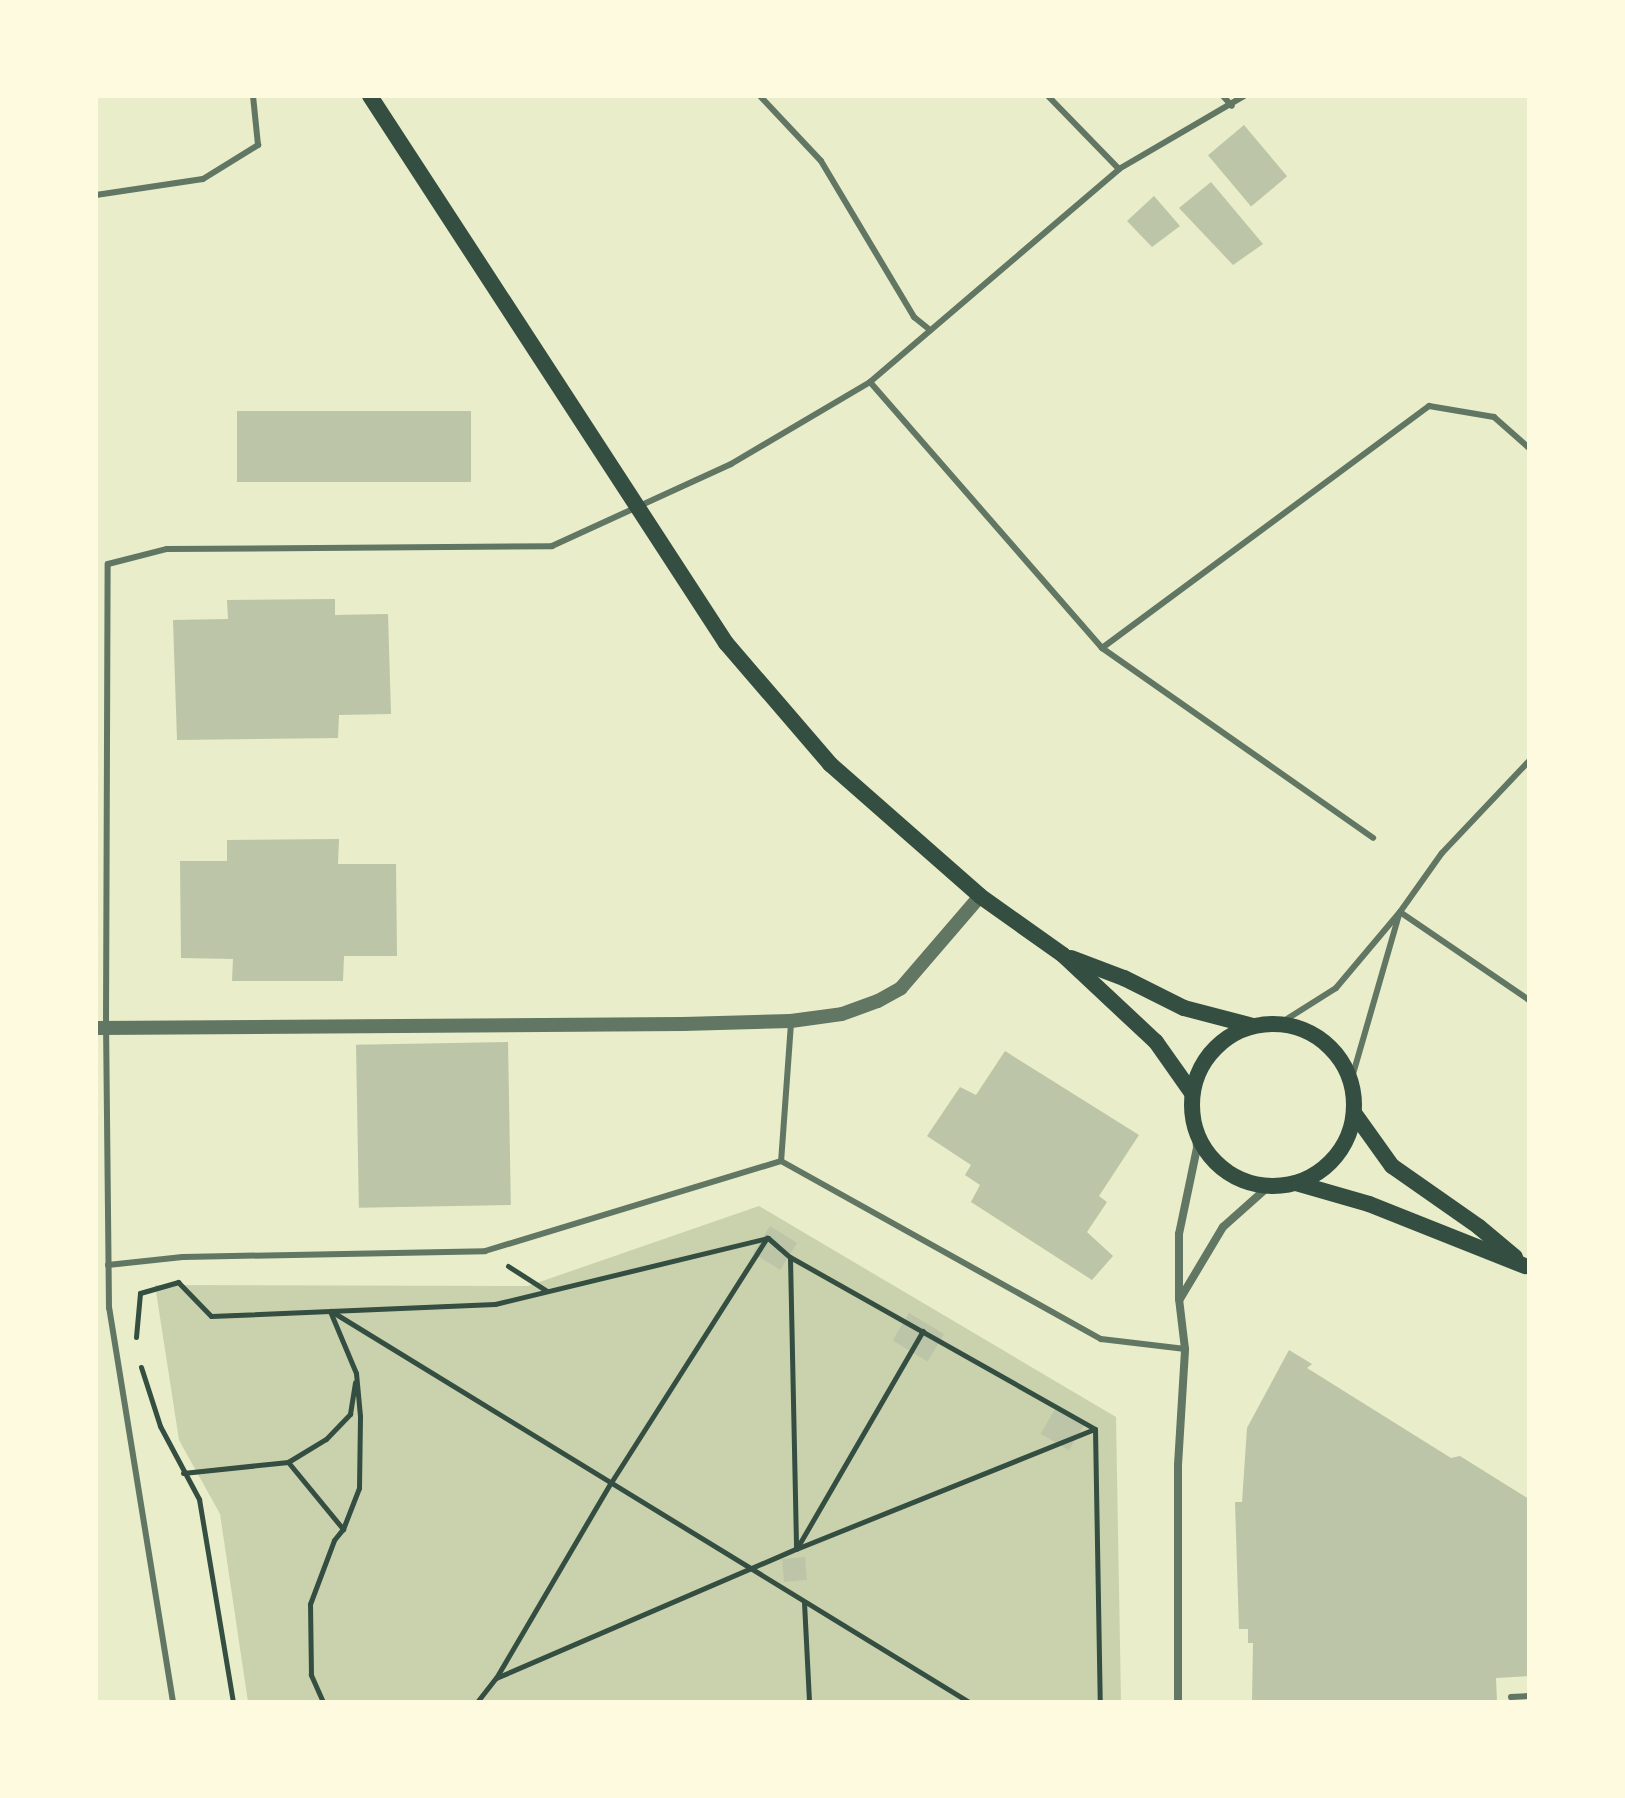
<!DOCTYPE html>
<style>
body{margin:0}
#map{position:relative;width:1625px;height:1798px;overflow:hidden;background:#e9edc9;font-family:Arial,sans-serif}
div>[style]{position:absolute}
[style*='--x']{left:calc(var(--x)*1px);top:calc(var(--y)*1px);width:calc(var(--w)*1px);rotate:calc(var(--a)*1deg)}
.green>*{inset:0;background:#cad2ad}
.building>*{inset:0;background:#bcc5a7;transform-origin:0 0}
.path>*{height:5px;margin:-2.5px;padding:0 2.5px;transform-origin:2.5px;border-radius:2.5px;background:#344e41}
.service>*{height:6px;margin:-3px;padding:0 3px;transform-origin:3px;border-radius:3px;background:#617663}
.minor>*{height:8px;margin:-4px;padding:0 4px;transform-origin:4px;border-radius:4px;background:#617663}
.tertiary>*{height:14px;margin:-7px;padding:0 7px;transform-origin:7px;border-radius:7px;background:#617663}
.secondary>*{height:16px;margin:-8px;padding:0 8px;transform-origin:8px;border-radius:8px;background:#344e41}
.secondary>.ring{margin:-8px;padding:0;box-sizing:content-box;background:none;border:16px solid #344e41;border-radius:50%}
span{translate:-50% -50%;white-space:nowrap;text-align:center;line-height:1.15;-webkit-text-stroke:6px #fefae0;paint-order:stroke}
.frame{position:absolute;inset:0;border:98px solid #fefae0;pointer-events:none}
</style>
<div id="map">
<div class="green">
<i style="clip-path:polygon(759px 1206px,1116px 1417px,1121px 1702px,248px 1702px,220px 1514px,179px 1440px,155px 1285px,528px 1286px)"></i>
</div>
<div class="building">
<i style="left:1244px;top:125px;width:67px;height:47px;rotate:50deg"></i>
<i style="clip-path:polygon(1211px 182px,1263px 244px,1233px 265px,1179px 208px)"></i>
<i style="clip-path:polygon(1154px 196px,1180px 226px,1152px 247px,1127px 221px)"></i>
<i style="left:471px;top:411px;width:71px;height:234px;rotate:90deg"></i>
<i style="clip-path:polygon(335px 599px,335px 615px,388px 614px,391px 714px,339px 715px,338px 738px,177px 740px,173px 620px,228px 619px,227px 600px)"></i>
<i style="clip-path:polygon(339px 839px,338px 864px,396px 864px,397px 956px,344px 956px,343px 981px,232px 981px,233px 959px,181px 958px,180px 861px,227px 861px,227px 840px)"></i>
<i style="left:508px;top:1042px;width:163px;height:152px;rotate:89deg"></i>
<i style="clip-path:polygon(1005px 1051px,1139px 1135px,1099px 1196px,1107px 1202px,1087px 1232px,1113px 1256px,1092px 1280px,971px 1202px,980px 1185px,965px 1175px,971px 1165px,927px 1136px,960px 1087px,976px 1095px)"></i>
<i style="left:770px;top:1226px;width:32px;height:32px;rotate:32deg"></i>
<i style="left:909px;top:1313px;width:41px;height:32px;rotate:31deg"></i>
<i style="clip-path:polygon(1289px 1350px,1312px 1364px,1307px 1368px,1451px 1458px,1460px 1456px,1529px 1499px,1529px 1676px,1496px 1678px,1497px 1702px,1252px 1702px,1253px 1643px,1248px 1643px,1248px 1629px,1239px 1629px,1235px 1502px,1242px 1502px,1247px 1428px)"></i>
<i style="left:1057px;top:1406px;width:33px;height:32px;rotate:31deg"></i>
<i style="left:805px;top:1557px;width:23px;height:23px;rotate:85deg"></i>
</div>
<div class="path">
<i style="--x:790;--y:1258;--w:291;--a:88.8"></i>
<i style="--x:508;--y:1266;--w:46;--a:32.7"></i>
<i style="--x:331;--y:1311;--w:748;--a:31.5"></i>
<i style="--x:136;--y:1337;--w:44;--a:-84.8"></i>
<i style="--x:140;--y:1293;--w:40;--a:-16"></i>
<i style="--x:178;--y:1282;--w:47;--a:45.9"></i>
<i style="--x:211;--y:1316;--w:284;--a:-2.4"></i>
<i style="--x:495;--y:1304;--w:281;--a:-13.6"></i>
<i style="--x:768;--y:1238;--w:29;--a:41"></i>
<i style="--x:790;--y:1257;--w:350;--a:29.4"></i>
<i style="--x:1095;--y:1429;--w:273;--a:89"></i>
<i style="--x:141;--y:1367;--w:62;--a:72.1"></i>
<i style="--x:160;--y:1426;--w:83;--a:61.9"></i>
<i style="--x:199;--y:1499;--w:206;--a:80.5"></i>
<i style="--x:288;--y:1462;--w:87;--a:50.6"></i>
<i style="--x:183;--y:1473;--w:106;--a:-6"></i>
<i style="--x:288;--y:1462;--w:44;--a:-31.2"></i>
<i style="--x:326;--y:1439;--w:35;--a:-46"></i>
<i style="--x:350;--y:1414;--w:32;--a:-81"></i>
<i style="--x:797;--y:1548;--w:251;--a:-59.9"></i>
<i style="--x:804;--y:1602;--w:100;--a:87.1"></i>
<i style="--x:496;--y:1678;--w:327;--a:-23.3"></i>
<i style="--x:796;--y:1549;--w:321;--a:-21.9"></i>
<i style="--x:323;--y:1702;--w:30;--a:-114"></i>
<i style="--x:311;--y:1675;--w:71;--a:-90.8"></i>
<i style="--x:310;--y:1604;--w:68;--a:-69.4"></i>
<i style="--x:334;--y:1540;--w:14;--a:-51"></i>
<i style="--x:343;--y:1529;--w:44;--a:-68.7"></i>
<i style="--x:359;--y:1488;--w:72;--a:-89.2"></i>
<i style="--x:360;--y:1416;--w:43;--a:-95.3"></i>
<i style="--x:356;--y:1373;--w:67;--a:-112.8"></i>
<i style="--x:477;--y:1702;--w:31;--a:-52"></i>
<i style="--x:496;--y:1678;--w:225;--a:-59.6"></i>
<i style="--x:610;--y:1484;--w:292;--a:-57.5"></i>
</div>
<div class="service">
<i style="--x:760;--y:96;--w:89;--a:46.8"></i>
<i style="--x:821;--y:161;--w:182;--a:59.2"></i>
<i style="--x:914;--y:317;--w:21;--a:39"></i>
<i style="--x:1048;--y:96;--w:102;--a:45.8"></i>
<i style="--x:1223;--y:96;--w:13;--a:48"></i>
<i style="--x:96;--y:195;--w:108;--a:-8.5"></i>
<i style="--x:203;--y:179;--w:65;--a:-31.7"></i>
<i style="--x:258;--y:145;--w:49;--a:-95.8"></i>
<i style="--x:870;--y:382;--w:328;--a:-40.5"></i>
<i style="--x:1119;--y:169;--w:145;--a:-30.3"></i>
<i style="--x:1102;--y:648;--w:407;--a:-36.5"></i>
<i style="--x:1429;--y:406;--w:66;--a:9.6"></i>
<i style="--x:1494;--y:417;--w:47;--a:41.5"></i>
<i style="--x:1400;--y:912;--w:156;--a:34.3"></i>
<i style="--x:791;--y:1023;--w:138;--a:94.1"></i>
<i style="--x:781;--y:1161;--w:366;--a:29.1"></i>
<i style="--x:1101;--y:1339;--w:85;--a:6.8"></i>
<i style="--x:1279;--y:1024;--w:67;--a:-32.3"></i>
<i style="--x:1336;--y:988;--w:99;--a:-49.9"></i>
<i style="--x:1400;--y:912;--w:72;--a:-54.6"></i>
<i style="--x:1442;--y:853;--w:127;--a:-46.6"></i>
<i style="--x:1351;--y:1081;--w:173;--a:-73.9"></i>
<i style="--x:108;--y:1265;--w:75;--a:-6.1"></i>
<i style="--x:183;--y:1257;--w:302;--a:-1.1"></i>
<i style="--x:485;--y:1251;--w:309;--a:-16.9"></i>
<i style="--x:1511;--y:1697;--w:18;--a:-3"></i>
<i style="--x:173;--y:1702;--w:399;--a:-99.2"></i>
<i style="--x:109;--y:1308;--w:280;--a:-90.6"></i>
<i style="--x:106;--y:1028;--w:464;--a:-89.8"></i>
<i style="--x:108;--y:564;--w:61;--a:-14.3"></i>
<i style="--x:167;--y:549;--w:385;--a:-0.4"></i>
<i style="--x:552;--y:546;--w:197;--a:-24.6"></i>
<i style="--x:731;--y:464;--w:161;--a:-30.5"></i>
<i style="--x:870;--y:382;--w:353;--a:48.9"></i>
<i style="--x:1102;--y:648;--w:331;--a:35"></i>
</div>
<div class="minor">
<i style="--x:1180;--y:1299;--w:84;--a:-59.2"></i>
<i style="--x:1223;--y:1227;--w:62;--a:-41.7"></i>
<i style="--x:1178;--y:1702;--w:237;--a:-90"></i>
<i style="--x:1178;--y:1465;--w:116;--a:-86.5"></i>
<i style="--x:1185;--y:1349;--w:50;--a:-96.8"></i>
<i style="--x:1179;--y:1299;--w:65;--a:-90"></i>
<i style="--x:1179;--y:1234;--w:88;--a:-78.2"></i>
<i style="--x:1197;--y:1148;--w:15;--a:-94"></i>
</div>
<div class="tertiary">
<i style="--x:96;--y:1028;--w:587;--a:-0.39"></i>
<i style="--x:683;--y:1024;--w:108;--a:-1.6"></i>
<i style="--x:791;--y:1021;--w:51;--a:-7.8"></i>
<i style="--x:842;--y:1014;--w:38;--a:-20"></i>
<i style="--x:878;--y:1001;--w:26;--a:-29"></i>
<i style="--x:901;--y:988;--w:121;--a:-49.3"></i>
</div>
<div class="secondary">
<i style="--x:370;--y:96;--w:653;--a:56.94"></i>
<i style="--x:726;--y:643;--w:160;--a:49.3"></i>
<i style="--x:830;--y:764;--w:200;--a:41.3"></i>
<i style="--x:980;--y:896;--w:102;--a:35.4"></i>
<i style="--x:1063;--y:955;--w:127;--a:43.1"></i>
<i style="--x:1156;--y:1042;--w:62;--a:54.8"></i>
<i style="--x:1071;--y:958;--w:57;--a:20.7"></i>
<i style="--x:1124;--y:978;--w:67;--a:26.6"></i>
<i style="--x:1184;--y:1008;--w:71;--a:14.6"></i>
<i class="ring" style="left:1192px;top:1024px;width:146px;height:146px"></i>
<i style="--x:1354;--y:1113;--w:65;--a:54.4"></i>
<i style="--x:1392;--y:1166;--w:106;--a:35"></i>
<i style="--x:1479;--y:1227;--w:47;--a:39.8"></i>
<i style="--x:1296;--y:1183;--w:76;--a:16"></i>
<i style="--x:1369;--y:1204;--w:168;--a:21.7"></i>
</div>
<div class="frame"></div>
</div>
